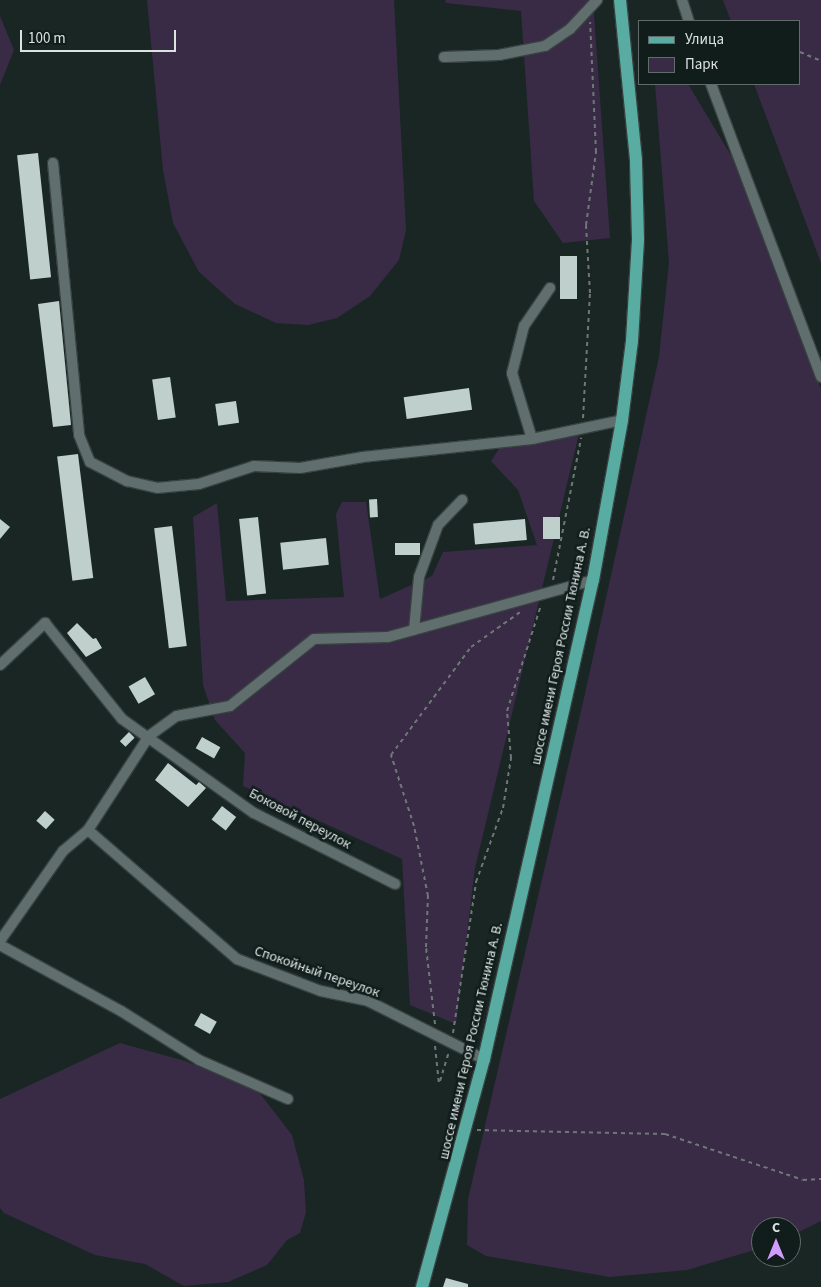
<!DOCTYPE html>
<meta charset="utf-8">
<style>
body{margin:0}
#map{position:relative;width:821px;height:1287px;overflow:hidden;background:#192624;font-family:"Source Sans 3",sans-serif}
div>[style]{position:absolute}
[style*='--x']{left:calc(var(--x)*1px);top:calc(var(--y)*1px);width:calc(var(--w)*1px);rotate:calc(var(--a)*1deg)}
.green>*{inset:0;background:#392b45}
.building>*{inset:0;background:#becfcc;transform-origin:0 0}
.path>*{height:2px;margin-top:-1px;transform-origin:0;background:repeating-linear-gradient(90deg,#6e7876 0 4px,transparent 0 8px)}
.roads{filter:drop-shadow(1px 0 #384240) drop-shadow(-1px 0 #384240) drop-shadow(0 1px #384240) drop-shadow(0 -1px #384240)}
.minor>*{height:10px;margin:-5px;padding:0 5px;transform-origin:5px;border-radius:5px;background:#606f6d}
.major>*{height:12px;margin:-6px;padding:0 6px;transform-origin:6px;border-radius:6px;background:#59aca1}
span{translate:-50% -50%;white-space:nowrap;text-align:center;line-height:1.15;-webkit-text-stroke:5px #101d1b;paint-order:stroke}
.street-label{font-size:14px;color:#dbe3e1}
.legend{position:absolute;left:638px;top:20px;width:162px;height:65px;box-sizing:border-box;background:#101d1b;border:1px solid #616c6a;margin:0;padding:6px 9px;list-style:none;font-size:15px;color:#dbe3e1}
.legend li{display:flex;align-items:center;gap:10px;height:25px}
.legend b{width:25px;border:1px solid #616c6a}
.north{position:absolute;left:751px;top:1217px;width:50px;height:50px;box-sizing:border-box;background:#101d1b;border:1px solid #616c6a;border-radius:50%;rotate:0deg;font-size:14px;font-weight:700;line-height:20px;text-align:center;color:#dbe3e1}
.north::after{content:'';display:block;margin:auto;width:18px;height:22px;background:#d29cfd;clip-path:polygon(50% 0,100% 100%,50% 72%,0 100%)}
.scale{position:absolute;left:20px;top:30px;width:156px;height:22px;box-sizing:border-box;border:2px solid #dbe3e1;border-top:0;padding-left:6px;font-size:15px;line-height:18px;white-space:nowrap;color:#dbe3e1;-webkit-text-stroke:4px #101d1b;paint-order:stroke}
</style>
<div id="map">
<div class="green">
<i style="clip-path:polygon(147px 0,394px 0,406px 230px,399px 260px,370px 296px,337px 318px,308px 325px,276px 323px,235px 304px,199px 272px,173px 223px,163px 170px)"></i>
<i style="clip-path:polygon(445px 0,593px 0,610px 238px,563px 243px,534px 201px,521px 11px,446px 3px)"></i>
<i style="clip-path:polygon(723px 0,821px 0,821px 263px,754px 84px,800px 84px,800px 21px,731px 21px)"></i>
<i style="clip-path:polygon(0 16px,14px 50px,0 85px)"></i>
<i style="clip-path:polygon(655px 84px,688px 84px,741px 172px,821px 389px,821px 1221px,791px 1236px,791px 1227px,761px 1227px,761px 1248px,687px 1270px,610px 1277px,486px 1256px,467px 1245px,468px 1199px,584px 698px,659px 357px,669px 262px)"></i>
<i style="clip-path:polygon(579px 434px,475px 868px,456px 1024px,410px 1005px,402px 859px,243px 786px,245px 753px,215px 720px,203px 685px,193px 517px,217px 503px,226px 601px,344px 597px,336px 514px,342px 502px,366px 502px,380px 599px,432px 576px,443px 552px,537px 545px,518px 490px,491px 461px,504px 441px)"></i>
<i style="clip-path:polygon(120px 1043px,185px 1061px,258px 1091px,292px 1135px,304px 1180px,306px 1212px,300px 1233px,287px 1240px,267px 1265px,228px 1282px,184px 1286px,145px 1264px,95px 1255px,4px 1213px,0 1208px,0 1099px)"></i>
</div>
<div class="building">
<i style="left:38px;top:153px;width:125px;height:21px;rotate:84deg"></i>
<i style="left:560px;top:256px;width:17px;height:43px"></i>
<i style="clip-path:polygon(59px 301px,71px 425px,53px 427px,38px 304px)"></i>
<i style="left:170px;top:377px;width:41px;height:18px;rotate:82deg"></i>
<i style="left:469px;top:388px;width:22px;height:66px;rotate:82deg"></i>
<i style="left:236px;top:401px;width:22px;height:21px;rotate:82deg"></i>
<i style="left:78px;top:454px;width:125px;height:21px;rotate:83deg"></i>
<i style="left:377px;top:499px;width:18px;height:8px;rotate:87deg"></i>
<i style="left:258px;top:517px;width:77px;height:19px;rotate:84deg"></i>
<i style="left:543px;top:517px;width:17px;height:22px"></i>
<i style="clip-path:polygon(0 519px,10px 527px,0 539px)"></i>
<i style="left:525px;top:519px;width:21px;height:52px;rotate:85deg"></i>
<i style="left:172px;top:526px;width:121px;height:18px;rotate:83deg"></i>
<i style="left:326px;top:538px;width:27px;height:46px;rotate:84deg"></i>
<i style="left:420px;top:543px;width:12px;height:25px;rotate:90deg"></i>
<i style="clip-path:polygon(77px 623px,93px 639px,96px 638px,102px 648px,86px 657px,67px 633px)"></i>
<i style="left:145px;top:677px;width:20px;height:19px;rotate:60deg"></i>
<i style="left:129px;top:732px;width:8px;height:13px;rotate:45deg"></i>
<i style="left:202px;top:737px;width:21px;height:13px;rotate:29deg"></i>
<i style="clip-path:polygon(168px 763px,196px 785px,199px 782px,206px 788px,188px 807px,155px 780px)"></i>
<i style="left:222px;top:806px;width:18px;height:17px;rotate:38deg"></i>
<i style="left:45px;top:811px;width:13px;height:13px;rotate:42deg"></i>
<i style="left:201px;top:1013px;width:18px;height:14px;rotate:29deg"></i>
<i style="clip-path:polygon(446px 1278px,468px 1284px,468px 1287px,443px 1287px)"></i>
</div>
<div class="path">
<i style="--x:800;--y:52;--w:23;--a:23"></i>
<i style="--x:583;--y:418;--w:125;--a:-86.8"></i>
<i style="--x:590;--y:293;--w:68;--a:-93.4"></i>
<i style="--x:586;--y:225;--w:74;--a:-82.2"></i>
<i style="--x:596;--y:152;--w:130;--a:-92.6"></i>
<i style="--x:553;--y:580;--w:145;--a:-78.8"></i>
<i style="--x:435;--y:1024;--w:78;--a:-96.7"></i>
<i style="--x:426;--y:947;--w:51;--a:-87.8"></i>
<i style="--x:428;--y:896;--w:71;--a:-101.3"></i>
<i style="--x:414;--y:826;--w:75;--a:-107.9"></i>
<i style="--x:391;--y:755;--w:134;--a:-53.5"></i>
<i style="--x:471;--y:647;--w:64;--a:-35.4"></i>
<i style="--x:453;--y:1033;--w:153;--a:-81.3"></i>
<i style="--x:476;--y:882;--w:79;--a:-70"></i>
<i style="--x:503;--y:808;--w:51;--a:-80.9"></i>
<i style="--x:511;--y:758;--w:47;--a:-94.9"></i>
<i style="--x:507;--y:711;--w:111;--a:-72.2"></i>
<i style="--x:435;--y:1046;--w:37;--a:84"></i>
<i style="--x:440;--y:1081;--w:30;--a:-73"></i>
<i style="--x:477;--y:1130;--w:188;--a:1.2"></i>
<i style="--x:665;--y:1134;--w:145;--a:18.4"></i>
<i style="--x:803;--y:1180;--w:18;--a:-3"></i>
</div>
<div class="roads">
<div class="minor">
<i style="--x:682;--y:0;--w:22;--a:72"></i>
<i style="--x:444;--y:57;--w:55;--a:-2.1"></i>
<i style="--x:499;--y:55;--w:47;--a:-11.1"></i>
<i style="--x:545;--y:46;--w:30;--a:-34"></i>
<i style="--x:570;--y:29;--w:40;--a:-47"></i>
<i style="--x:711;--y:84;--w:313;--a:69.4"></i>
<i style="--x:53;--y:163;--w:273;--a:84.5"></i>
<i style="--x:79;--y:435;--w:29;--a:68"></i>
<i style="--x:90;--y:462;--w:42;--a:27.2"></i>
<i style="--x:127;--y:481;--w:31;--a:13"></i>
<i style="--x:157;--y:488;--w:42;--a:-5.4"></i>
<i style="--x:199;--y:484;--w:58;--a:-18.1"></i>
<i style="--x:254;--y:466;--w:46;--a:2.5"></i>
<i style="--x:300;--y:468;--w:64;--a:-9.9"></i>
<i style="--x:363;--y:457;--w:170;--a:-6.1"></i>
<i style="--x:550;--y:288;--w:46;--a:124.4"></i>
<i style="--x:524;--y:326;--w:49;--a:104.3"></i>
<i style="--x:512;--y:373;--w:69;--a:73.1"></i>
<i style="--x:532;--y:439;--w:92;--a:-11.9"></i>
<i style="--x:414;--y:630;--w:53;--a:-84.6"></i>
<i style="--x:419;--y:577;--w:55;--a:-69.9"></i>
<i style="--x:438;--y:525;--w:35;--a:-46"></i>
<i style="--x:0;--y:665;--w:62;--a:-43"></i>
<i style="--x:45;--y:623;--w:123;--a:51.3"></i>
<i style="--x:122;--y:719;--w:162;--a:35.5"></i>
<i style="--x:254;--y:813;--w:158;--a:26.7"></i>
<i style="--x:88;--y:830;--w:197;--a:40.9"></i>
<i style="--x:237;--y:959;--w:90;--a:20.9"></i>
<i style="--x:321;--y:991;--w:48;--a:12"></i>
<i style="--x:368;--y:1001;--w:130;--a:26.6"></i>
<i style="--x:0;--y:941;--w:110;--a:-55"></i>
<i style="--x:63;--y:851;--w:33;--a:-40"></i>
<i style="--x:88;--y:830;--w:112;--a:-57"></i>
<i style="--x:149;--y:736;--w:34;--a:-36"></i>
<i style="--x:177;--y:716;--w:54;--a:-10.7"></i>
<i style="--x:230;--y:706;--w:107;--a:-38.6"></i>
<i style="--x:314;--y:639;--w:74;--a:-1.5"></i>
<i style="--x:388;--y:637;--w:213;--a:-15.5"></i>
<i style="--x:0;--y:945;--w:138;--a:28.6"></i>
<i style="--x:121;--y:1011;--w:92;--a:32.1"></i>
<i style="--x:199;--y:1060;--w:97;--a:23.7"></i>
</div>
<div class="major">
<i style="--x:422;--y:1287;--w:236;--a:-74.8"></i>
<i style="--x:484;--y:1059;--w:491;--a:-77.2"></i>
<i style="--x:593;--y:580;--w:163;--a:-79.7"></i>
<i style="--x:622;--y:420;--w:80;--a:-82.8"></i>
<i style="--x:632;--y:341;--w:102;--a:-86.6"></i>
<i style="--x:638;--y:239;--w:79;--a:-91.5"></i>
<i style="--x:636;--y:160;--w:161;--a:-95.7"></i>
</div>
</div>
<div class="street-label">
<span style="left:561px;top:646px;rotate:-78deg">шоссе имени Героя России Тюнина А. В.</span>
<span style="left:300px;top:819px;rotate:28deg">Боковой переулок</span>
<span style="left:317px;top:972px;rotate:19deg">Спокойный переулок</span>
<span style="left:471px;top:1041px;rotate:-77deg">шоссе имени Героя России Тюнина А. В.</span>
</div>
<ul class="legend">
<li><b style="height:6px;background:#59aca1"></b>Улица</li>
<li><b style="height:14px;background:#392b45"></b>Парк</li>
</ul>
<div class="north">С</div>
<div class="scale">100 m</div>
</div>
